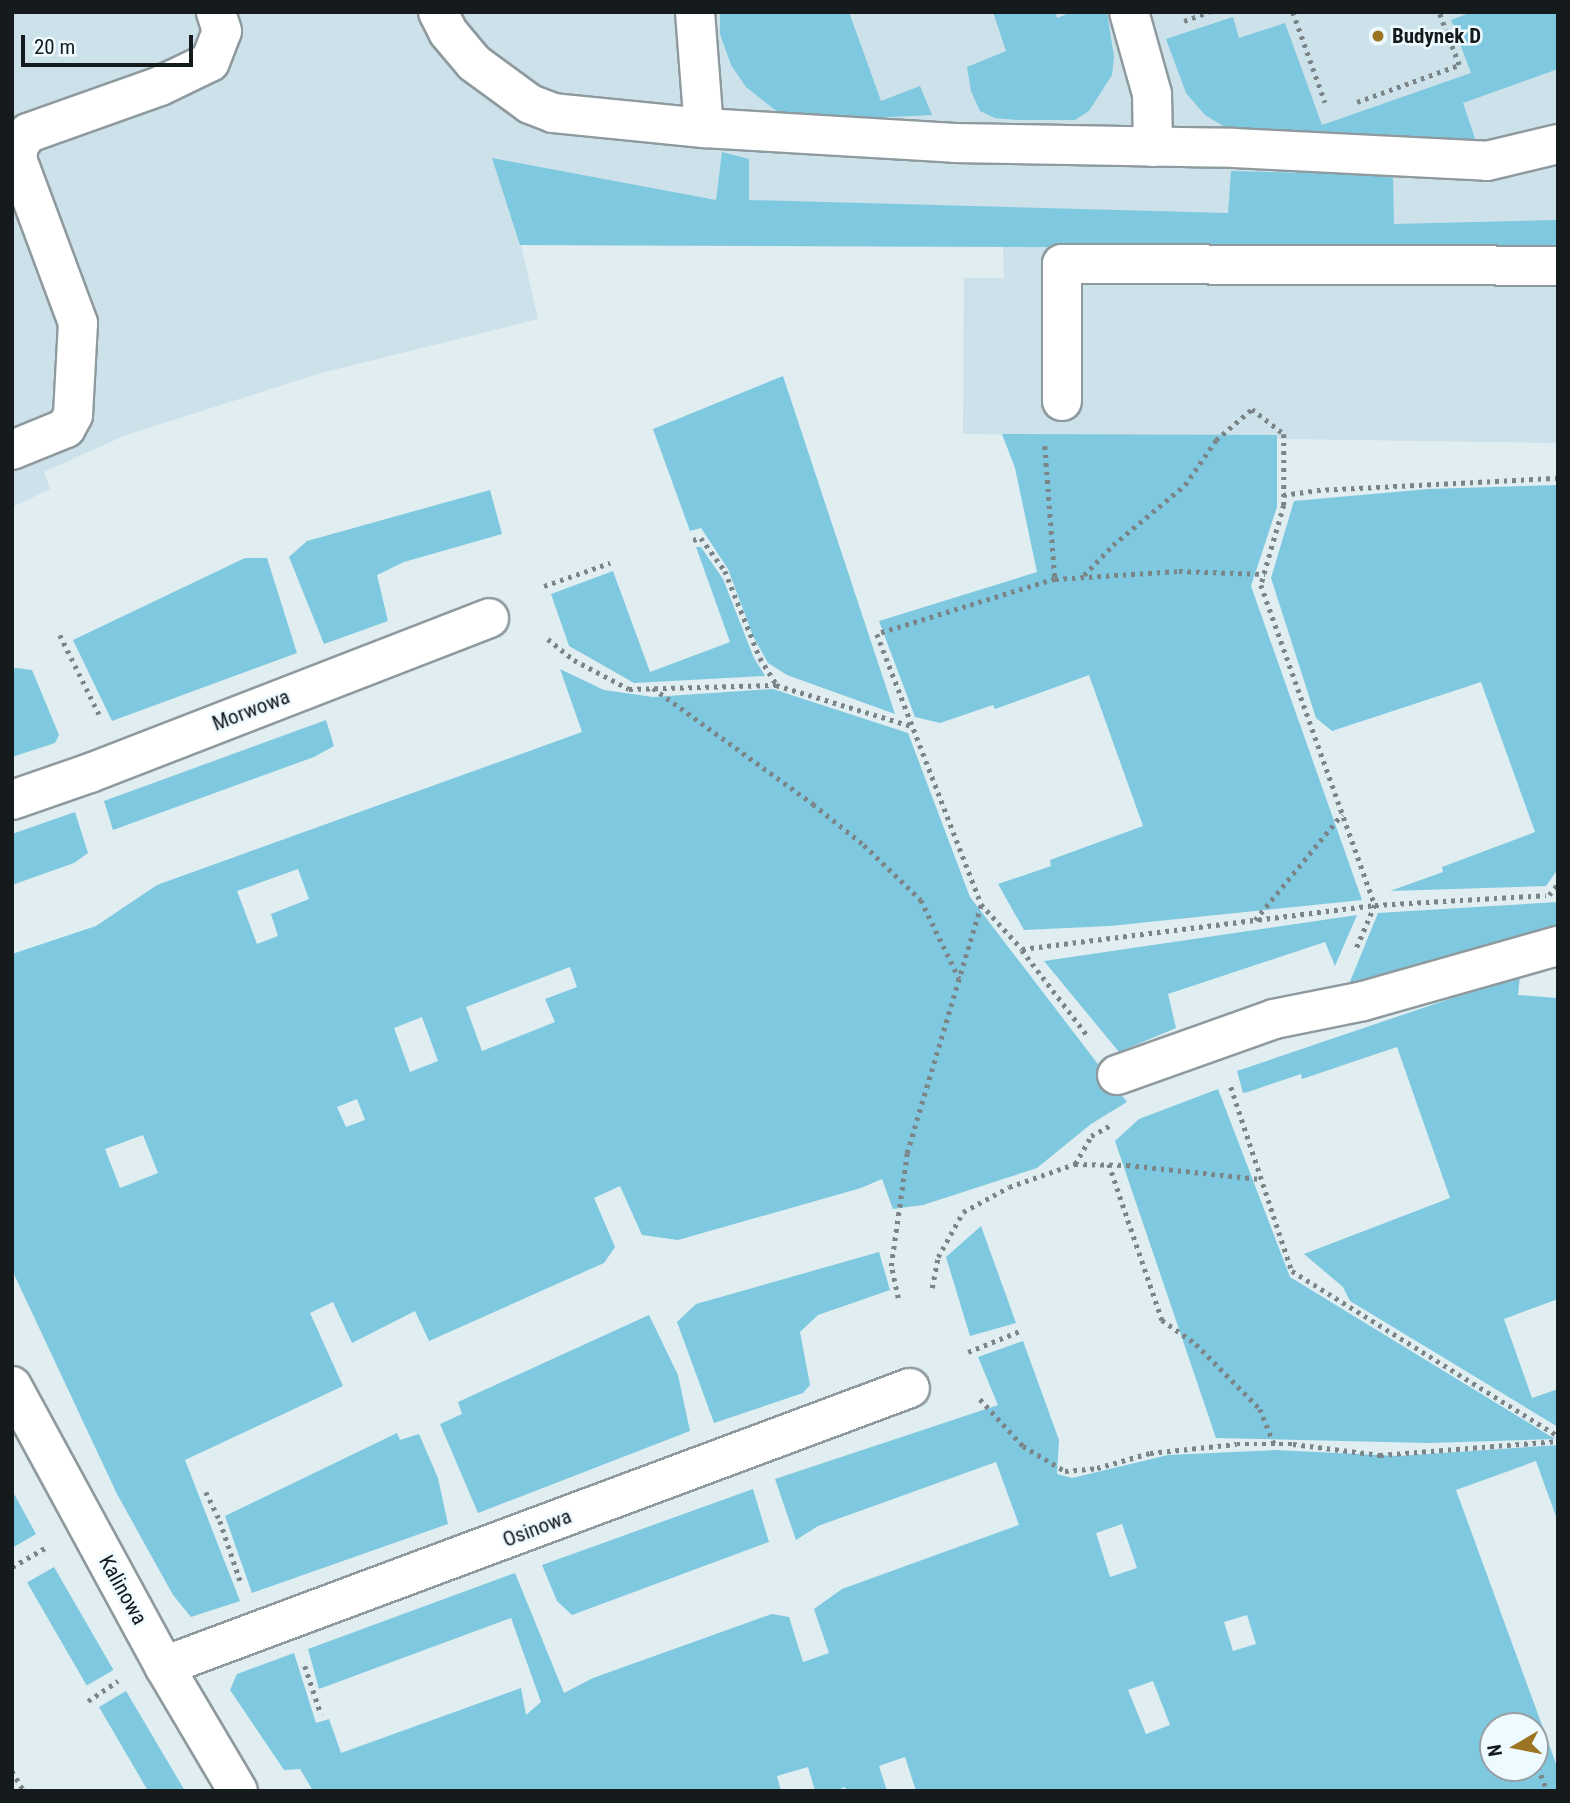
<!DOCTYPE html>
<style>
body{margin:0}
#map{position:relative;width:1570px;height:1803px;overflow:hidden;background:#e0edf1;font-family:"Roboto Condensed",sans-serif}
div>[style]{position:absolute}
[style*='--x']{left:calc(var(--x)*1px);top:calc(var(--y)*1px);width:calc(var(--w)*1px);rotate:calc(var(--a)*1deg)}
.built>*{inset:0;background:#cce1e9}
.green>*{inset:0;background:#7fc9e0;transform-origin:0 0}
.path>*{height:4.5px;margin-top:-2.25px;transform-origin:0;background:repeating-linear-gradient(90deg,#7b8487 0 3.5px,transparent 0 8.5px)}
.roads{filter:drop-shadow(2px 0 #8e9a9e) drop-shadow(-2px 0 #8e9a9e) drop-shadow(0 2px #8e9a9e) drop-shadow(0 -2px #8e9a9e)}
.minor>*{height:38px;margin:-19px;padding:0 19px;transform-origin:19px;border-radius:19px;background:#fff}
.dots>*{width:19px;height:19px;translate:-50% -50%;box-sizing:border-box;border:4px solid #edfaff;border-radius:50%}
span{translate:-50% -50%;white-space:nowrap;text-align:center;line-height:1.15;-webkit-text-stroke:5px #edfaff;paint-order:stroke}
.poi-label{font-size:21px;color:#151a1c;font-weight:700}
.left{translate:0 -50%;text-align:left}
.street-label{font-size:21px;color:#151a1c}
.frame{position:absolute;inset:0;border:14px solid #151a1c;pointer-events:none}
.north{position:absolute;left:1479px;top:1712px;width:70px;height:70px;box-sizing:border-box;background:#edfaff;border:2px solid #97a0a4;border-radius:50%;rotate:260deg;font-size:19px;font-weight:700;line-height:28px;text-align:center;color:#151a1c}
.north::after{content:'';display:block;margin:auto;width:24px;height:32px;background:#9b7521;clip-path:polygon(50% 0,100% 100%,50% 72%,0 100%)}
.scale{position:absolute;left:21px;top:35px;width:172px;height:32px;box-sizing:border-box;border:4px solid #151a1c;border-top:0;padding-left:9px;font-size:21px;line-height:24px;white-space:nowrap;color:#151a1c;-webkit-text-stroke:5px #edfaff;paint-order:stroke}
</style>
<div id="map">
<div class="built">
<i style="clip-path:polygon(12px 12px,1558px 12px,1558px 443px,963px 434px,964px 278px,1004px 278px,1003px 247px,521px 245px,538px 319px,321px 373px,126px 435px,44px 472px,50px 489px,12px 507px)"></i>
</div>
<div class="green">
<i style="clip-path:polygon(720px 12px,849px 12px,881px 101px,920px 86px,932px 115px,806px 121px,775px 110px,746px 87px,731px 65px,720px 34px)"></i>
<i style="clip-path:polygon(993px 12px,1055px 12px,1057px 18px,1072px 12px,1107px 12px,1114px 57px,1112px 75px,1089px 111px,1075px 120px,1017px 120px,995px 118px,980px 111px,971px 91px,967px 67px,1006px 51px)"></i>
<i style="clip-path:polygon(1472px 12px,1558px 12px,1558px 69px,1463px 103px,1478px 147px,1238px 135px,1205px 115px,1186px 93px,1166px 39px,1233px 17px,1239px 38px,1285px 23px,1322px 125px,1471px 73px,1451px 20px)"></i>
<i style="clip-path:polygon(722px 152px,749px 159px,749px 200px,1228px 213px,1231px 171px,1393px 175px,1394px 224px,1558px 220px,1558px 249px,520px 245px,492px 158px,716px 200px)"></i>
<i style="clip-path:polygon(783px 376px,895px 714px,787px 675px,768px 663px,753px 636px,728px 569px,701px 528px,690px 531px,653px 429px)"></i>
<i style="clip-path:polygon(1002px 434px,1277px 435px,1277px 507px,1251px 586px,1362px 900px,1110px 926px,1024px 930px,998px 884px,1051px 866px,1050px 860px,1143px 826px,1089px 675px,995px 709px,993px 705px,940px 723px,915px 717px,879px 621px,1037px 572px,1015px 468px)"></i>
<i style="clip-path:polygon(1558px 485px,1558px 869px,1546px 886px,1390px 891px,1443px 872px,1442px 867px,1535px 832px,1481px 682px,1332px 731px,1316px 718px,1271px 578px,1294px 501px,1428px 489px)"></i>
<i style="clip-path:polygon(490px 490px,502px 534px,404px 562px,377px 575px,388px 621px,324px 644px,289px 557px,307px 541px)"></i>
<i style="clip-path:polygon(696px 547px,701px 547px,723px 579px,754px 658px,765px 676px,634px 683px,569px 646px,551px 594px,613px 571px,650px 672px,730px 642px)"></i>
<i style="clip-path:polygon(245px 558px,267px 558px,297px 653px,112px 721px,73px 640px)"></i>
<i style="clip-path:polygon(16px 668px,32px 670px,59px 735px,55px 743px,12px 757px,12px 669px)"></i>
<i style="clip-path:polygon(evenodd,560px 669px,604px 690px,653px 697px,773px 689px,908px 733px,970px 897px,1127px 1102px,1091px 1124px,1037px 1168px,923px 1205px,893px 1209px,882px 1179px,861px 1188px,678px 1240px,642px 1235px,620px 1186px,594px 1198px,615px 1247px,604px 1263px,429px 1341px,415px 1311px,352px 1343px,333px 1302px,310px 1313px,343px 1386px,185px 1460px,240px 1601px,191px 1617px,173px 1595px,117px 1494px,12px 1270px,12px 954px,96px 926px,157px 885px,582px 732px,560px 669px,298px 869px,309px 899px,271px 914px,278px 936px,257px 944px,237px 891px,298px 869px,560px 669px,570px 967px,577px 987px,545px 999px,555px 1022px,482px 1051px,466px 1007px,570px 967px,560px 669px,422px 1017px,438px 1061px,410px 1072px,394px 1028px,422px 1017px,560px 669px,357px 1099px,365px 1120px,346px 1127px,337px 1107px,357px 1099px,560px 669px,143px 1135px,158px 1173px,120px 1188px,105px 1149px,143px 1135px)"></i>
<i style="clip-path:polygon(326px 720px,334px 746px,314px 757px,113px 830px,104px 801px)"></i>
<i style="clip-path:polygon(75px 812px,88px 853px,74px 863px,12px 885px,12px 834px)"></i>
<i style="clip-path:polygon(1558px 902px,1558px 935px,1358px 990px,1349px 984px,1378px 913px)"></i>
<i style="clip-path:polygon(1357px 915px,1335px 966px,1325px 942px,1168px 994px,1176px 1028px,1119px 1052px,1044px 961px)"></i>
<i style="clip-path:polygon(1520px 975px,1518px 995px,1558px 998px,1558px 1299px,1504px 1319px,1532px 1398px,1558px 1389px,1558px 1427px,1350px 1301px,1343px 1287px,1304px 1254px,1450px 1198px,1397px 1047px,1302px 1079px,1301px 1074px,1248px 1092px,1243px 1093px,1237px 1071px)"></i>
<i style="clip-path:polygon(1218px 1089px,1290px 1277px,1555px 1439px,1428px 1443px,1216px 1438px,1115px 1141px,1139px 1119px)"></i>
<i style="clip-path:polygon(981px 1226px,1016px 1323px,970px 1336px,946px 1257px)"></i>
<i style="clip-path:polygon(879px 1252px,890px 1290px,818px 1315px,800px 1332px,810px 1385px,803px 1393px,714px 1423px,677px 1322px,696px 1304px)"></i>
<i style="clip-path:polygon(649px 1315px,678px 1375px,690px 1431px,478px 1513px,440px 1424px,462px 1414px,458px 1402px)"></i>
<i style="clip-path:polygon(evenodd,1023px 1341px,1059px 1440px,1057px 1474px,1072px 1478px,1168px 1455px,1275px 1450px,1399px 1456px,1558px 1445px,1558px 1522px,1536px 1461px,1456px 1490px,1558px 1769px,1558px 1791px,916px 1791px,905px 1757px,879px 1766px,887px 1791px,847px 1791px,845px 1787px,835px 1791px,815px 1791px,808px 1767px,777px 1776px,781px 1791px,313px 1791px,300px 1769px,284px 1770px,230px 1690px,237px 1674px,294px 1653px,316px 1723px,329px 1719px,341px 1753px,521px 1688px,526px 1715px,541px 1702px,511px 1618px,319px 1689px,308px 1649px,515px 1573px,564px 1693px,593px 1678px,772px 1614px,789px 1617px,803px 1662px,829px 1653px,814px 1609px,842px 1589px,1019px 1525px,996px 1462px,818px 1526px,796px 1540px,775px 1479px,998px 1405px,978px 1357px,1023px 1341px,1122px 1524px,1137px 1568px,1110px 1577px,1096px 1533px,1122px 1524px,1023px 1341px,1247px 1615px,1256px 1644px,1233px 1651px,1224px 1622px,1247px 1615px,1023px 1341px,1153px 1681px,1170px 1725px,1146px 1734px,1128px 1690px,1153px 1681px,1023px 1341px,1493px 1726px,1535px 1726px,1535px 1768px,1493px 1768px,1493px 1726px)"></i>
<i style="clip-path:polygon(397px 1433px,400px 1440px,419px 1434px,438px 1478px,448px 1524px,252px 1593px,225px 1516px)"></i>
<i style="clip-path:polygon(753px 1489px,769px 1542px,572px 1615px,557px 1601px,542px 1565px)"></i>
<i style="clip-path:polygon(12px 1490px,36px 1534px,12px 1548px)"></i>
<i style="left:54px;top:1567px;width:119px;height:31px;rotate:60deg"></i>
<i style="clip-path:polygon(126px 1691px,185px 1791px,148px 1791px,99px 1707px)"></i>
</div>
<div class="path">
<i style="--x:1293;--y:12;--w:96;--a:70.4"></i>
<i style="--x:1184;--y:21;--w:27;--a:-20"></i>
<i style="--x:1357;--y:102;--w:109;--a:-19.9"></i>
<i style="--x:1459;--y:65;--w:56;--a:-111"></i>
<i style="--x:1439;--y:13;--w:4;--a:-14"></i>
<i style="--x:1045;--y:446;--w:133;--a:85.7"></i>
<i style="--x:1055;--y:579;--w:186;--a:162.8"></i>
<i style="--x:877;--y:634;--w:289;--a:68.9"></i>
<i style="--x:981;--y:904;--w:61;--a:47.7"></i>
<i style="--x:1022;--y:949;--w:356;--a:-7.1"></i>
<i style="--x:1375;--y:905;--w:51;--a:113.1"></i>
<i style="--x:1283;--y:495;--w:34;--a:-8"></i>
<i style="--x:1317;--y:490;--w:241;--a:-2.9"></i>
<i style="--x:693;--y:540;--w:8;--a:-14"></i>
<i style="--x:701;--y:538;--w:41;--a:54"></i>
<i style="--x:725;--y:571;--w:94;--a:68.1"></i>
<i style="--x:760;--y:658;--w:31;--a:58"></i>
<i style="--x:1084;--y:575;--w:42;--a:-46"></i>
<i style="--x:1113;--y:545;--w:94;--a:-39.8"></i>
<i style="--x:1185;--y:485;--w:55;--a:-55.4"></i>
<i style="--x:1216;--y:440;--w:48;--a:-40.7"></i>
<i style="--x:1252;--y:409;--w:41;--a:38"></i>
<i style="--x:1284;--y:434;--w:71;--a:90"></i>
<i style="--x:1284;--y:505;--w:83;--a:106"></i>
<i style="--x:1261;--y:585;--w:340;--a:70.4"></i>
<i style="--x:1375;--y:905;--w:171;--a:-3.3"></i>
<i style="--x:1055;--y:579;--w:124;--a:-3.7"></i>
<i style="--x:1179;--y:571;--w:86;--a:2"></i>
<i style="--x:544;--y:586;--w:70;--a:-19.2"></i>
<i style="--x:60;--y:635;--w:93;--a:63.7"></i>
<i style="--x:548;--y:639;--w:33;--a:39"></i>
<i style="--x:574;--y:660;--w:62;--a:27.8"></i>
<i style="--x:629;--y:689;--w:147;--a:-1.6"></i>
<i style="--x:776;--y:685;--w:142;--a:16.8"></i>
<i style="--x:653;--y:688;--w:198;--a:35.9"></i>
<i style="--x:813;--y:804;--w:65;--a:38.8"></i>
<i style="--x:864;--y:845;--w:79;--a:44"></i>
<i style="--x:921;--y:900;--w:87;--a:64"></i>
<i style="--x:1549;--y:895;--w:14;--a:-51"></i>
<i style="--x:1255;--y:920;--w:137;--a:-50.6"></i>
<i style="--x:1022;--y:950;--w:107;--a:52.6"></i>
<i style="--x:1231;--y:1087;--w:194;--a:71.7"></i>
<i style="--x:1292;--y:1271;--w:313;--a:31.8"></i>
<i style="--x:1075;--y:1164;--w:32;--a:-60"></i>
<i style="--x:1091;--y:1136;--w:23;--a:-29"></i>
<i style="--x:1109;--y:1164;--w:165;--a:71.2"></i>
<i style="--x:1162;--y:1320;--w:42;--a:35.2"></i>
<i style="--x:1196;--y:1344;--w:91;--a:45.4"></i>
<i style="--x:1260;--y:1409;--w:38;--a:68"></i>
<i style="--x:932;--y:1288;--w:32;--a:-79"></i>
<i style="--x:938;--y:1257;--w:51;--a:-60.9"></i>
<i style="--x:963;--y:1212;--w:52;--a:-28.5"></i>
<i style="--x:1009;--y:1187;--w:70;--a:-19.2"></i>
<i style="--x:1075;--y:1164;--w:52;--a:1.1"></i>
<i style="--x:1127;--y:1165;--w:134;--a:6"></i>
<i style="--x:898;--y:1298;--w:33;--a:-102"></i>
<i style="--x:891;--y:1266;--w:114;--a:-81.9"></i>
<i style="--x:907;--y:1153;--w:259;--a:-73.4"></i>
<i style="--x:968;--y:1352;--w:56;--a:-22"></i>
<i style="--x:980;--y:1399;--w:64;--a:47.5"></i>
<i style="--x:1023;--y:1446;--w:49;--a:30.8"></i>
<i style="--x:1065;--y:1471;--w:32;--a:-5"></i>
<i style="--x:1097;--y:1468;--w:55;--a:-15.8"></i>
<i style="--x:1150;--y:1453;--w:87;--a:-5.9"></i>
<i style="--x:1237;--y:1444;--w:56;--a:0"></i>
<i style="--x:1293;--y:1444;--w:88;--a:7.2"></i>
<i style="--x:1380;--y:1455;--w:179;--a:-4.5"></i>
<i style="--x:206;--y:1492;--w:32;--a:64"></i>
<i style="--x:220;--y:1521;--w:65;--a:71.3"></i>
<i style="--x:12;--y:1567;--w:38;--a:-30"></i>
<i style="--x:305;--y:1666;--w:51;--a:71.6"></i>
<i style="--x:88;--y:1701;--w:36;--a:-34"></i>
<i style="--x:1535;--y:1759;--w:34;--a:69"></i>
<i style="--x:12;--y:1771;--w:23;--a:59"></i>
</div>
<div class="roads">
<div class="minor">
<i style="--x:438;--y:12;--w:22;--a:63"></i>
<i style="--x:448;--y:32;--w:40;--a:50"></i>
<i style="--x:474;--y:63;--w:69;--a:36.2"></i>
<i style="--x:530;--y:104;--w:25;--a:21"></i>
<i style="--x:553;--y:113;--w:152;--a:5.7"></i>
<i style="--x:695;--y:12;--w:116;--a:85.6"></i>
<i style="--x:704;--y:128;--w:251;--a:3.4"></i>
<i style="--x:955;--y:143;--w:279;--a:1"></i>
<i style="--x:1234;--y:148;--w:253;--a:2.9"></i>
<i style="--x:1487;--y:161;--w:73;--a:-13.5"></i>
<i style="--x:1129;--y:12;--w:85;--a:74.3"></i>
<i style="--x:1152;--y:94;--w:53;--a:88.9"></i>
<i style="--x:1062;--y:401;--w:137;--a:-90"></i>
<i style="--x:1062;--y:264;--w:496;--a:0.2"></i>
<i style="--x:12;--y:450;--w:58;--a:-22.2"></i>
<i style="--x:66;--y:428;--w:15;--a:-62"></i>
<i style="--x:73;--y:415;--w:92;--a:-86.9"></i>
<i style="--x:78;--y:323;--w:175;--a:-110.4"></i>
<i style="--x:17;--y:159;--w:14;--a:-82"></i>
<i style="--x:19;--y:145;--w:15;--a:-53"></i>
<i style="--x:28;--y:133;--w:140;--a:-19.6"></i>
<i style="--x:160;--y:86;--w:55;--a:-25.6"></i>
<i style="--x:210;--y:62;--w:33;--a:-69"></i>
<i style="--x:222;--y:31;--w:20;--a:-108"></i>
<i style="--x:12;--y:800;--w:83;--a:-19.1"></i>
<i style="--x:90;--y:773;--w:428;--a:-21.2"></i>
<i style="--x:1117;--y:1075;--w:167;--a:-19.6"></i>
<i style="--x:1274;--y:1019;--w:91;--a:-11.4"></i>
<i style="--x:1363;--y:1001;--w:203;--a:-15.8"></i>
<i style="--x:12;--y:1386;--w:319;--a:61.5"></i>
<i style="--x:164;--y:1666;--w:145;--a:59.4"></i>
<i style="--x:164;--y:1666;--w:796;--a:-20.44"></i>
</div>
</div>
<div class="dots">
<i style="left:1378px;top:36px;background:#9b7521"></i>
</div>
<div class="poi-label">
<span class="left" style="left:1392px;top:36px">Budynek D</span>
</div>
<div class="street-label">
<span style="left:251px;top:710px;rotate:-21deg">Morwowa</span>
<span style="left:537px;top:1528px;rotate:-21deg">Osinowa</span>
<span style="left:123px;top:1590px;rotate:61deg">Kalinowa</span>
</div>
<div class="frame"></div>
<div class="north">N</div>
<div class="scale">20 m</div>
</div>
